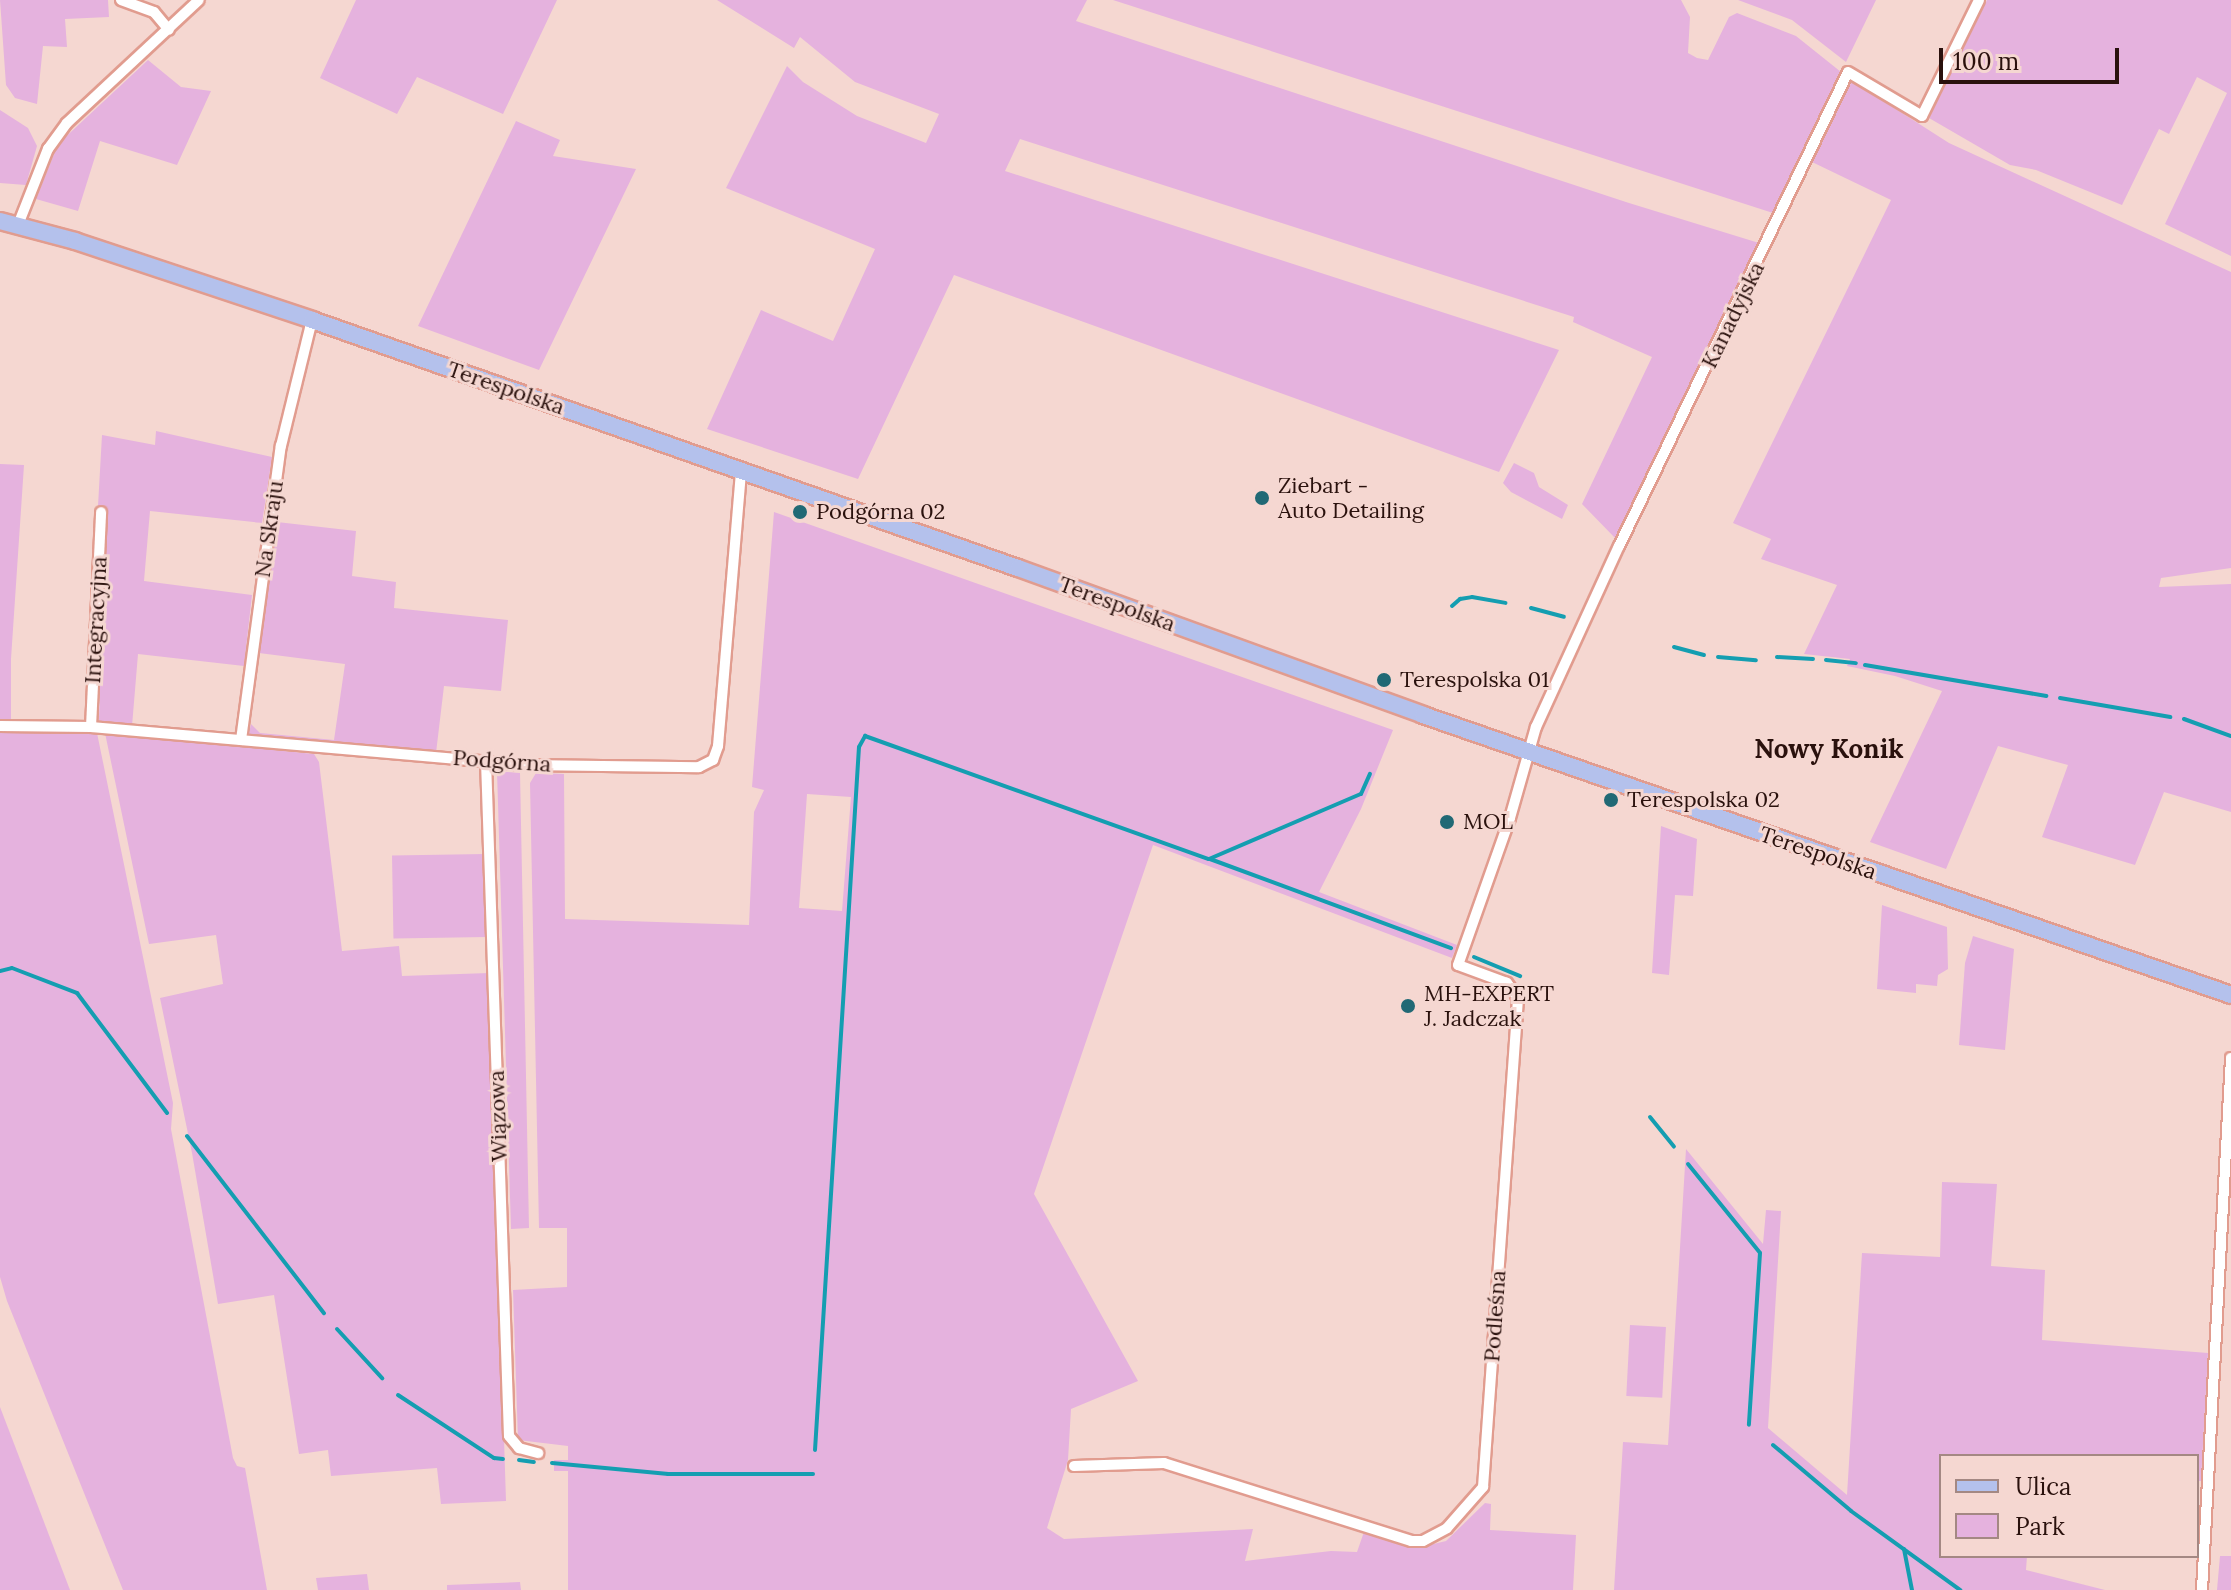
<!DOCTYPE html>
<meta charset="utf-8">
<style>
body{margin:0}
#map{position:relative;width:2231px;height:1590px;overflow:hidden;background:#f5d7d1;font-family:Lora,serif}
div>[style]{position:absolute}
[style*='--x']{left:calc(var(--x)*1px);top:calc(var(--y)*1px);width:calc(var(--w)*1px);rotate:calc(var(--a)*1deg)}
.green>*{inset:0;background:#e5b2de;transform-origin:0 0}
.stream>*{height:4px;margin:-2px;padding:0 2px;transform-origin:2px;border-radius:2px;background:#149eb1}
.roads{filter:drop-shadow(2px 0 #e19c8f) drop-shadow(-2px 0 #e19c8f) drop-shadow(0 2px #e19c8f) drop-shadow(0 -2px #e19c8f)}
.minor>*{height:10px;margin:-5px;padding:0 5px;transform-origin:5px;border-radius:5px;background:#fff}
.primary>*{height:16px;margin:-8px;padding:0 8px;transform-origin:8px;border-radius:8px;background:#b4c1ec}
.dots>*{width:22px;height:22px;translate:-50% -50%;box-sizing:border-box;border:4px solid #f5d7d1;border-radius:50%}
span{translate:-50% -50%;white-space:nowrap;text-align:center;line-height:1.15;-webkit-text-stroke:6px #f5d7d1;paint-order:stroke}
.street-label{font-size:22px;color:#2a110d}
.poi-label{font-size:22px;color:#2a110d}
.left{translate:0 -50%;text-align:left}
.quarter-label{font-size:26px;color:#2a110d;font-weight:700}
.legend{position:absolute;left:1939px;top:1454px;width:260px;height:104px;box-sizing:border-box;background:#f5d7d1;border:2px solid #a48883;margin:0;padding:10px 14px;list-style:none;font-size:24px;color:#2a110d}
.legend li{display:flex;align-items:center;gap:16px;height:40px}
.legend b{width:40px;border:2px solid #a48883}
.scale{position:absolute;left:1939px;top:48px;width:180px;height:36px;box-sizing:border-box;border:4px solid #2a110d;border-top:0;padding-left:10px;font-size:24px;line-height:28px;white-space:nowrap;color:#2a110d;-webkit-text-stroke:6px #f5d7d1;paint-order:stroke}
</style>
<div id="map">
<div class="green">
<i style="clip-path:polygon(0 0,108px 0,109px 17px,65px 19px,67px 47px,43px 46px,37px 104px,15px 98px,6px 85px)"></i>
<i style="clip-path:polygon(356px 0,557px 0,503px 114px,417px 77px,397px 114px,320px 78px)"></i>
<i style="clip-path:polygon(717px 0,1087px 0,1076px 21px,1629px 203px,1759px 243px,1617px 540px,1582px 504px,1652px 357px,1573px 322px,1574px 317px,1020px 139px,1005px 171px,1559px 350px,1499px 472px,954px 275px,858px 479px,707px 429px,761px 310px,833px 341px,875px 249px,726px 188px,787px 66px,803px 82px,857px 116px,926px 143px,939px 114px,855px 82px,800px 37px,794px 48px)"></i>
<i style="clip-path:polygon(1113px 0,1681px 0,1690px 17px,1688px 53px,1697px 58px,1708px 60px,1729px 17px,1737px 13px,1796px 36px,1841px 72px,1773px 213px)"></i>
<i style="clip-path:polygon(1738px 0,1876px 0,1846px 62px,1792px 20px)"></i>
<i style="clip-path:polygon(1987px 0,2231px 0,2231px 256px,2165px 224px,2227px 93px,2197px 77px,2169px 134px,2159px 129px,2122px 205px,2036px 170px,2010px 165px,1929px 118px)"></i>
<i style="clip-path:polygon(148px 60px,181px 87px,211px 91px,177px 165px,100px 141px,78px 211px,36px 199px,58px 144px)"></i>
<i style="clip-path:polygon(1852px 81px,1949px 143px,2231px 272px,2231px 568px,2161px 578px,2159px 587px,2231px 584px,2231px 812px,2164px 792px,2135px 865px,2042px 837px,2068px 765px,1998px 746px,1946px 869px,1870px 842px,1942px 691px,1895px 676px,1847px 666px,1850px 659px,1804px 654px,1837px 585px,1761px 559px,1771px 539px,1733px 523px,1891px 200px,1812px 162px)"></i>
<i style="clip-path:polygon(0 110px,28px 128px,37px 146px,26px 185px,0 183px)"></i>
<i style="clip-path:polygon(516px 121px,560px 140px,553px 156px,636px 169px,539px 370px,418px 326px)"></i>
<i style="clip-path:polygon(156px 431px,272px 457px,262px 523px,150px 511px,144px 581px,252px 595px,244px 666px,138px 654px,132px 726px,104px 723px,99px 720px,105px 507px,98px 506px,102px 435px,155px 445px)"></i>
<i style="clip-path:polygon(1514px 463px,1534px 473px,1539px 487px,1568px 505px,1562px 519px,1511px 492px,1503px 483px)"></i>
<i style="clip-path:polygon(0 464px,24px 465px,11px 659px,11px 721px,0 721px)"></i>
<i style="clip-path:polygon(evenodd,774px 512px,1393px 730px,1361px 809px,1319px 892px,1457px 945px,1452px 958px,1153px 845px,1034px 1194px,1138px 1381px,1071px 1409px,1068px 1460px,1047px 1528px,1064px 1539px,1253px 1529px,1245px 1561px,1331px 1551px,1357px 1552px,1365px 1529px,1417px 1548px,1446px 1541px,1485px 1503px,1491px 1504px,1490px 1530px,1576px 1535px,1573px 1590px,568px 1590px,568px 1471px,554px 1471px,554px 1460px,568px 1460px,568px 1446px,518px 1440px,513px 1290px,567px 1287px,567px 1228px,539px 1228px,530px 783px,536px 773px,564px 774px,565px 919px,749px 925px,754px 812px,764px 790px,752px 787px,774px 512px,807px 794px,851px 797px,842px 911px,799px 908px,807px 794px)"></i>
<i style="clip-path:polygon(277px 522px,356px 531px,352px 576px,396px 582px,394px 608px,508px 620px,501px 691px,444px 686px,436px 753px,252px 737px,249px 733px,251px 724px,260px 733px,334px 740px,345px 664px,259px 653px)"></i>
<i style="clip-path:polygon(0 730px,97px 733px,173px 1103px,171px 1129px,233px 1458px,237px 1466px,245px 1468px,267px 1590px,123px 1590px,7px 1301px,0 1277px)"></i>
<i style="clip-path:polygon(105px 733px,314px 754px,319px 762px,342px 951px,399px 946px,402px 976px,489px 973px,506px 1501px,441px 1504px,437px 1468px,331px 1476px,328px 1450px,299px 1454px,274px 1295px,218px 1304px,192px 1153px,160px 998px,223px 984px,216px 935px,149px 944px)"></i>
<i style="clip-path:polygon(497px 771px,520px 773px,529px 1228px,511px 1229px)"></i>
<i style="clip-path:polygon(1661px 826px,1697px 839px,1693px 896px,1675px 895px,1669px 975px,1652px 973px)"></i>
<i style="left:485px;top:854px;width:83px;height:93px;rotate:89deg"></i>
<i style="clip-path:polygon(1882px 905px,1947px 927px,1948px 969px,1938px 975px,1937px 986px,1916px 984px,1916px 993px,1877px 989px)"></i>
<i style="clip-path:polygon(1973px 936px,2014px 949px,2005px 1050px,1959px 1045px,1965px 963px)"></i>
<i style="clip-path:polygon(1686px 1149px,1763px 1244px,1766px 1210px,1781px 1211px,1768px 1428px,1847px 1495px,1862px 1253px,1940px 1257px,1942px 1182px,1997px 1184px,1991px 1266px,2045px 1270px,2042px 1340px,2208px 1353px,2201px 1481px,2197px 1481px,2197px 1456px,1941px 1456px,1941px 1556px,2027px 1556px,2026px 1570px,2105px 1590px,1614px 1590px,1623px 1442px,1668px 1445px)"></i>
<i style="left:1630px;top:1325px;width:36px;height:71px;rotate:3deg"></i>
<i style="clip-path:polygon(0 1407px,70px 1590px,0 1590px)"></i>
<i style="clip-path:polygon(2220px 1556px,2231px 1556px,2231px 1590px,2217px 1590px)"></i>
<i style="clip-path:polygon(367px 1574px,369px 1590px,318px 1590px,316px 1578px)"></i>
<i style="clip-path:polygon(520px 1582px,521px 1590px,447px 1590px,447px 1585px)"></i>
</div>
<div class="stream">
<i style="--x:1452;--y:606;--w:11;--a:-41"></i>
<i style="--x:1460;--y:599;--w:12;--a:-9"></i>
<i style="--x:1472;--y:597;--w:34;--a:10"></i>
<i style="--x:1531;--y:608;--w:34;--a:15"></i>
<i style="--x:1674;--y:647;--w:31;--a:15"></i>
<i style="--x:1718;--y:657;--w:38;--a:5"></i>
<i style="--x:1777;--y:657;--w:36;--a:3"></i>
<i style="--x:1826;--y:660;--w:30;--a:6"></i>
<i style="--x:1865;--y:665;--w:184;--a:9.7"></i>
<i style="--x:2060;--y:698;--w:112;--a:9.8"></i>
<i style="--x:2184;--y:719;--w:50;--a:19.9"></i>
<i style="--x:1210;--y:859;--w:257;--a:20.3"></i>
<i style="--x:1474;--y:957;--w:50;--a:22.4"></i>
<i style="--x:0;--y:971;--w:12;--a:-14"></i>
<i style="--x:12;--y:968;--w:70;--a:21"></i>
<i style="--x:77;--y:993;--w:150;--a:53.1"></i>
<i style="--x:1650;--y:1117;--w:38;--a:51"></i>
<i style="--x:187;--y:1136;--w:224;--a:52.3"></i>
<i style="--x:1688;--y:1164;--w:114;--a:51"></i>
<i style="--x:1760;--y:1253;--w:172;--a:93.7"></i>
<i style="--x:337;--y:1329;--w:67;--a:47.4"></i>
<i style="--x:398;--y:1395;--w:115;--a:33.3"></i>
<i style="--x:494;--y:1458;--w:9;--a:6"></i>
<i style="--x:1773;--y:1445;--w:102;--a:40.2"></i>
<i style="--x:1851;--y:1511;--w:135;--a:35.9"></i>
<i style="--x:815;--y:1450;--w:704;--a:-86.42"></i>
<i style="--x:859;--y:747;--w:13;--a:-61"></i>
<i style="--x:865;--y:736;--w:365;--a:19.7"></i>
<i style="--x:1209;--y:859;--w:165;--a:-23.2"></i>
<i style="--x:1361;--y:794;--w:22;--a:-66"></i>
<i style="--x:519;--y:1460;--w:15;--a:8"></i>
<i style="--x:552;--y:1463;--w:117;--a:5.4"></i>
<i style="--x:668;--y:1474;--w:145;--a:0"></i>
<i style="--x:1904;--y:1549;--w:42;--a:79"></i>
</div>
<div class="roads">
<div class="minor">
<i style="--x:121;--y:0;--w:35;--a:20"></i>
<i style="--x:154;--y:12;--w:23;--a:50"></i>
<i style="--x:18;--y:225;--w:82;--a:-68.5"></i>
<i style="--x:48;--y:149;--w:32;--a:-54"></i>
<i style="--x:67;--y:123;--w:180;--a:-43"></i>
<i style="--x:0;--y:726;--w:91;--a:0.6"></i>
<i style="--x:91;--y:727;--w:436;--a:5"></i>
<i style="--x:525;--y:765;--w:174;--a:0.7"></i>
<i style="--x:699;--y:767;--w:16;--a:-27"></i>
<i style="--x:713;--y:760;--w:15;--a:-70"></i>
<i style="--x:718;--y:746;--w:276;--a:-85.2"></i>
<i style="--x:91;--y:727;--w:215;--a:-87.3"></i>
<i style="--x:241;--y:740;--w:297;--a:-82.3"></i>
<i style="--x:281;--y:446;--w:130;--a:-76.2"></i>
<i style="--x:486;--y:761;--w:675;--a:88.05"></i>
<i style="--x:509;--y:1436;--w:16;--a:50"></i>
<i style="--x:519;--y:1448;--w:20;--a:15"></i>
<i style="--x:1074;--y:1466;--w:90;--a:-1.9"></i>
<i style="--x:1164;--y:1463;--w:259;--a:17.5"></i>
<i style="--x:1411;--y:1541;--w:12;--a:0"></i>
<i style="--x:1423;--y:1541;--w:27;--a:-28"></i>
<i style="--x:1447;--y:1528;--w:55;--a:-48.7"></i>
<i style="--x:1483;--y:1487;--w:490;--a:-85.9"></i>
<i style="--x:1518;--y:998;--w:19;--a:-126"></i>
<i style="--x:1507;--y:983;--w:52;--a:-159.8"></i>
<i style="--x:1458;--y:965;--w:156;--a:-70.5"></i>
<i style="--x:1510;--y:818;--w:95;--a:-74.1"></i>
<i style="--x:1536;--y:727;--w:199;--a:-65.4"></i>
<i style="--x:1619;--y:546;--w:526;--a:-64.21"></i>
<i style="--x:1848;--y:72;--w:86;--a:30.7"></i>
<i style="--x:1922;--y:116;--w:129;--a:-63.8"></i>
<i style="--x:2202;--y:1590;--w:533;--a:-86.88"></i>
</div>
<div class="primary">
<i style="--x:0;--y:221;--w:78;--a:14.9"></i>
<i style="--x:75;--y:241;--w:250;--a:18.4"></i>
<i style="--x:312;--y:320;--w:748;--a:19.36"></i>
<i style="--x:1018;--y:568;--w:431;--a:19.9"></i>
<i style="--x:1423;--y:715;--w:855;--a:19.11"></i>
</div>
</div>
<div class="dots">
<i style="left:1262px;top:498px;background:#216975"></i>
<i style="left:800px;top:512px;background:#216975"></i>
<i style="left:1384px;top:680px;background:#216975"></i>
<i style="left:1611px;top:800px;background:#216975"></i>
<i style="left:1447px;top:822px;background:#216975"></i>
<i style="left:1408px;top:1006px;background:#216975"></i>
</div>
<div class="street-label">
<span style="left:1733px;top:315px;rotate:-64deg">Kanadyjska</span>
<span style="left:506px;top:388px;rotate:19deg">Terespolska</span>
<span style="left:269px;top:529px;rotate:-82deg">Na Skraju</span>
<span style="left:1117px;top:604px;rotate:20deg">Terespolska</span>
<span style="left:96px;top:620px;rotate:-87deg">Integracyjna</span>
<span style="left:502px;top:761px;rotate:4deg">Podgórna</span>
<span style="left:1818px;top:853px;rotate:19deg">Terespolska</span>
<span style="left:498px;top:1116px;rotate:-92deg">Wiązowa</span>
<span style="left:1495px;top:1316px;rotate:-86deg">Podleśna</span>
</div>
<div class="poi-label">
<span class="left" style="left:1278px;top:498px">Ziebart -<br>Auto Detailing</span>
<span class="left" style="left:816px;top:512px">Podgórna 02</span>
<span class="left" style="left:1400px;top:680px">Terespolska 01</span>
<span class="left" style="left:1627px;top:800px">Terespolska 02</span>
<span class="left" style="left:1463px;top:822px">MOL</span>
<span class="left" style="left:1424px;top:1006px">MH-EXPERT<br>J. Jadczak</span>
</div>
<div class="quarter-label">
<span style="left:1829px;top:749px">Nowy Konik</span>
</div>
<ul class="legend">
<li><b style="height:10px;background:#b4c1ec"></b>Ulica</li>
<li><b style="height:22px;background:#e5b2de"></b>Park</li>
</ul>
<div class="scale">100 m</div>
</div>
